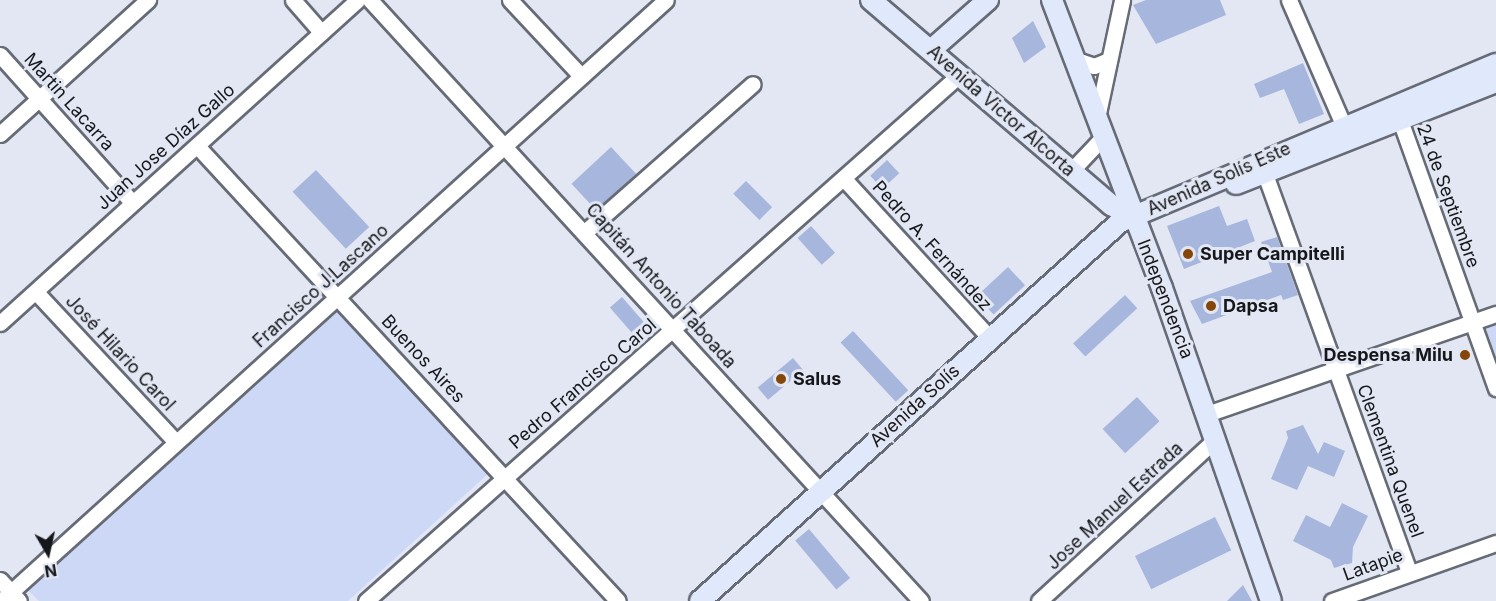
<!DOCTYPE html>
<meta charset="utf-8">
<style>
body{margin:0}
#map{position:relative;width:1496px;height:601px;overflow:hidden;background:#e2e7f3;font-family:Inter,sans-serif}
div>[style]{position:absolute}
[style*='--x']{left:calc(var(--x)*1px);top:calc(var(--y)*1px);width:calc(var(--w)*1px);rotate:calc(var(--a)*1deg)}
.green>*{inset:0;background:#ccd8f6}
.building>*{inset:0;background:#a6b6dc;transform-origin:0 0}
.roads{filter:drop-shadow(2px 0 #666b76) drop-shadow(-2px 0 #666b76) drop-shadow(0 2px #666b76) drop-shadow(0 -2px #666b76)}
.street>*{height:15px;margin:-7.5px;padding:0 7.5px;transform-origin:7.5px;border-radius:7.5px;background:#fff}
.secondary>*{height:20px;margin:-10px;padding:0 10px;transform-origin:10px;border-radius:10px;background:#e0e8fb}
.dots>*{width:16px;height:16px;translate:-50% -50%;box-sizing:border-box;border:3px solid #e2e7f3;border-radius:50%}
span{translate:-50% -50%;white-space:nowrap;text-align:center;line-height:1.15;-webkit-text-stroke:6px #e2e7f3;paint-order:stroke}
.street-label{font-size:18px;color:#15171b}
.poi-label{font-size:18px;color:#15171b;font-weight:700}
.left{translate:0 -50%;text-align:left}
.right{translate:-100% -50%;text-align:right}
.north{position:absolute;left:18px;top:523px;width:60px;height:60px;-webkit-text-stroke:4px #e2e7f3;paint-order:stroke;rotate:171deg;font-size:16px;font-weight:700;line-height:24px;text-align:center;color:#15171b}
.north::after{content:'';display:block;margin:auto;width:21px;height:27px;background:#15171b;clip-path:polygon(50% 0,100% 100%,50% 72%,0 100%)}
</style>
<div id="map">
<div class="green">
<i style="clip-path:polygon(335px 309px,489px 473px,348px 601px,39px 601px,27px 589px)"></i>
<i style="clip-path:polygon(1496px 314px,1496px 388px,1473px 322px)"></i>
</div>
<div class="building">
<i style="clip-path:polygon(1146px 0,1220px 0,1226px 15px,1156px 44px,1133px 5px)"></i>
<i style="clip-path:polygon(1033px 21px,1046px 47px,1024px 63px,1012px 38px)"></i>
<i style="clip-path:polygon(1303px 63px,1324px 114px,1299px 124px,1284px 89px,1260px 98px,1254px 84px)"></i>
<i style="left:611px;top:147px;width:37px;height:54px;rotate:47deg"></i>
<i style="left:887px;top:160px;width:18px;height:23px;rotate:47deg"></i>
<i style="left:316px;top:170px;width:78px;height:32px;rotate:47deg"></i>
<i style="left:746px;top:181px;width:37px;height:18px;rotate:45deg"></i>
<i style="clip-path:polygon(1219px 206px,1227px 226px,1247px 219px,1255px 241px,1184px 269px,1167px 226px)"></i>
<i style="left:811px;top:226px;width:36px;height:18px;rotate:48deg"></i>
<i style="clip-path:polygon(1277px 237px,1298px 295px,1283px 300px,1281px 295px,1202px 324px,1190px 301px,1272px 272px,1261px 242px)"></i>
<i style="left:1008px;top:267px;width:25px;height:43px;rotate:47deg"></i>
<i style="left:1125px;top:295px;width:18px;height:71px;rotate:47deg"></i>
<i style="left:622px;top:297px;width:45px;height:16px;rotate:49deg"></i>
<i style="left:853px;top:331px;width:81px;height:17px;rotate:47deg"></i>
<i style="left:793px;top:358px;width:16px;height:46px;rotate:50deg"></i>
<i style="left:1137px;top:397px;width:33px;height:47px;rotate:47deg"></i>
<i style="clip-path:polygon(1303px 425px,1318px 454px,1324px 442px,1345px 451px,1334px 477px,1308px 466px,1297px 490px,1271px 479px,1288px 438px,1286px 431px)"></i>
<i style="clip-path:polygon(1342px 503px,1368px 516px,1353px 547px,1352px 563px,1334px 568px,1331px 560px,1293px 541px,1306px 515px,1330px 527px)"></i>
<i style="left:1215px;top:517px;width:37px;height:89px;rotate:64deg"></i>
<i style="left:809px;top:529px;width:64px;height:18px;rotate:50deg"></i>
<i style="clip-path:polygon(1243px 585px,1252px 601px,1227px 601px)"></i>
</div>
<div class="roads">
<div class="street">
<i style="--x:293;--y:0;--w:43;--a:48.8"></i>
<i style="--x:370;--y:0;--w:815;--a:47.49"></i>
<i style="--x:510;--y:0;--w:104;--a:46.9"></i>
<i style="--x:1289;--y:0;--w:150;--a:66.5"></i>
<i style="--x:0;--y:55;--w:198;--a:48.1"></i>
<i style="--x:1074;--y:59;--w:21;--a:19"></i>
<i style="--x:1094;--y:66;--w:16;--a:-22"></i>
<i style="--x:1097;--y:118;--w:121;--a:-78"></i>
<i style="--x:1400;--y:120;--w:285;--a:70.3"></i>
<i style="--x:0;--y:134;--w:200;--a:-42.2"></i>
<i style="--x:198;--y:147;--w:618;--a:47.23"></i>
<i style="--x:1261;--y:163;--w:435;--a:70.1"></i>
<i style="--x:1071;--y:171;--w:48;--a:-46.7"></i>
<i style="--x:846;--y:181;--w:213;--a:47.5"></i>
<i style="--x:586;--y:231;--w:222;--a:-41.4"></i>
<i style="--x:36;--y:292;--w:204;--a:47"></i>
<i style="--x:0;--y:323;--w:481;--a:-42.1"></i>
<i style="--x:1207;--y:414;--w:306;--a:-19.1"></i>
<i style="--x:0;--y:580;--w:28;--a:48"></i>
<i style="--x:1;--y:601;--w:896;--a:-42.11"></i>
<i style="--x:366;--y:601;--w:793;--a:-41.57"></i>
<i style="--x:1039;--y:601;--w:240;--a:-42.5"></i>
<i style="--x:1332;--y:601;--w:174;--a:-19.5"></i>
</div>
<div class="secondary">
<i style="--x:871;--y:0;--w:316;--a:40.5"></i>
<i style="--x:1111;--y:205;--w:26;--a:28"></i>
<i style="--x:1052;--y:0;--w:308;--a:69.1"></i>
<i style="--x:1162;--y:288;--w:331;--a:70.8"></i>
<i style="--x:931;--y:50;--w:76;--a:-41.3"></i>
<i style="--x:1236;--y:184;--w:279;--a:-21.4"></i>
<i style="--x:700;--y:601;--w:566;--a:-42.06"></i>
<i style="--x:1120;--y:222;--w:408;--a:-22.8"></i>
</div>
</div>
<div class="dots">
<i style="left:1188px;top:254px;background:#854709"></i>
<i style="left:1211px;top:306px;background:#854709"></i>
<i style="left:1465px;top:355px;background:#854709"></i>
<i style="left:781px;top:379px;background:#854709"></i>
</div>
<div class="street-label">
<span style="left:69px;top:102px;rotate:48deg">Martin Lacarra</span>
<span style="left:1001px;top:111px;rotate:41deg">Avenida Victor Alcorta</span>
<span style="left:166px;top:147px;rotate:-42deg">Juan Jose Díaz Gallo</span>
<span style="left:1219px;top:179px;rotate:-24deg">Avenida Solís Este</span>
<span style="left:1448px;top:196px;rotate:70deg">24 de Septiembre</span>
<span style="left:932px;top:246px;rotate:48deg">Pedro A. Fernández</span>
<span style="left:321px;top:286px;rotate:-42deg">Francisco J.Lascano</span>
<span style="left:661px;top:286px;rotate:48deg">Capitán Antonio Taboada</span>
<span style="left:1165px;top:299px;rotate:69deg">Independencia</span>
<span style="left:120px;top:353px;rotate:47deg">José Hilario Carol</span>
<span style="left:423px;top:359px;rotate:47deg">Buenos Aires</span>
<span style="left:583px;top:384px;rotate:-41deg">Pedro Francisco Carol</span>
<span style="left:915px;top:406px;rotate:-42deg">Avenida Solís</span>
<span style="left:1390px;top:461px;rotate:70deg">Clementina Quenel</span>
<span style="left:1115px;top:506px;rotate:-43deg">Jose Manuel Estrada</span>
<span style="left:1373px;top:565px;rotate:-20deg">Latapie</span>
</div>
<div class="poi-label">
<span class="left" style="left:1200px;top:254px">Super Campitelli</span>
<span class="left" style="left:1223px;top:306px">Dapsa</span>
<span class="right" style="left:1453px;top:355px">Despensa Milu</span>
<span class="left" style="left:793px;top:379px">Salus</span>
</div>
<div class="north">N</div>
</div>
